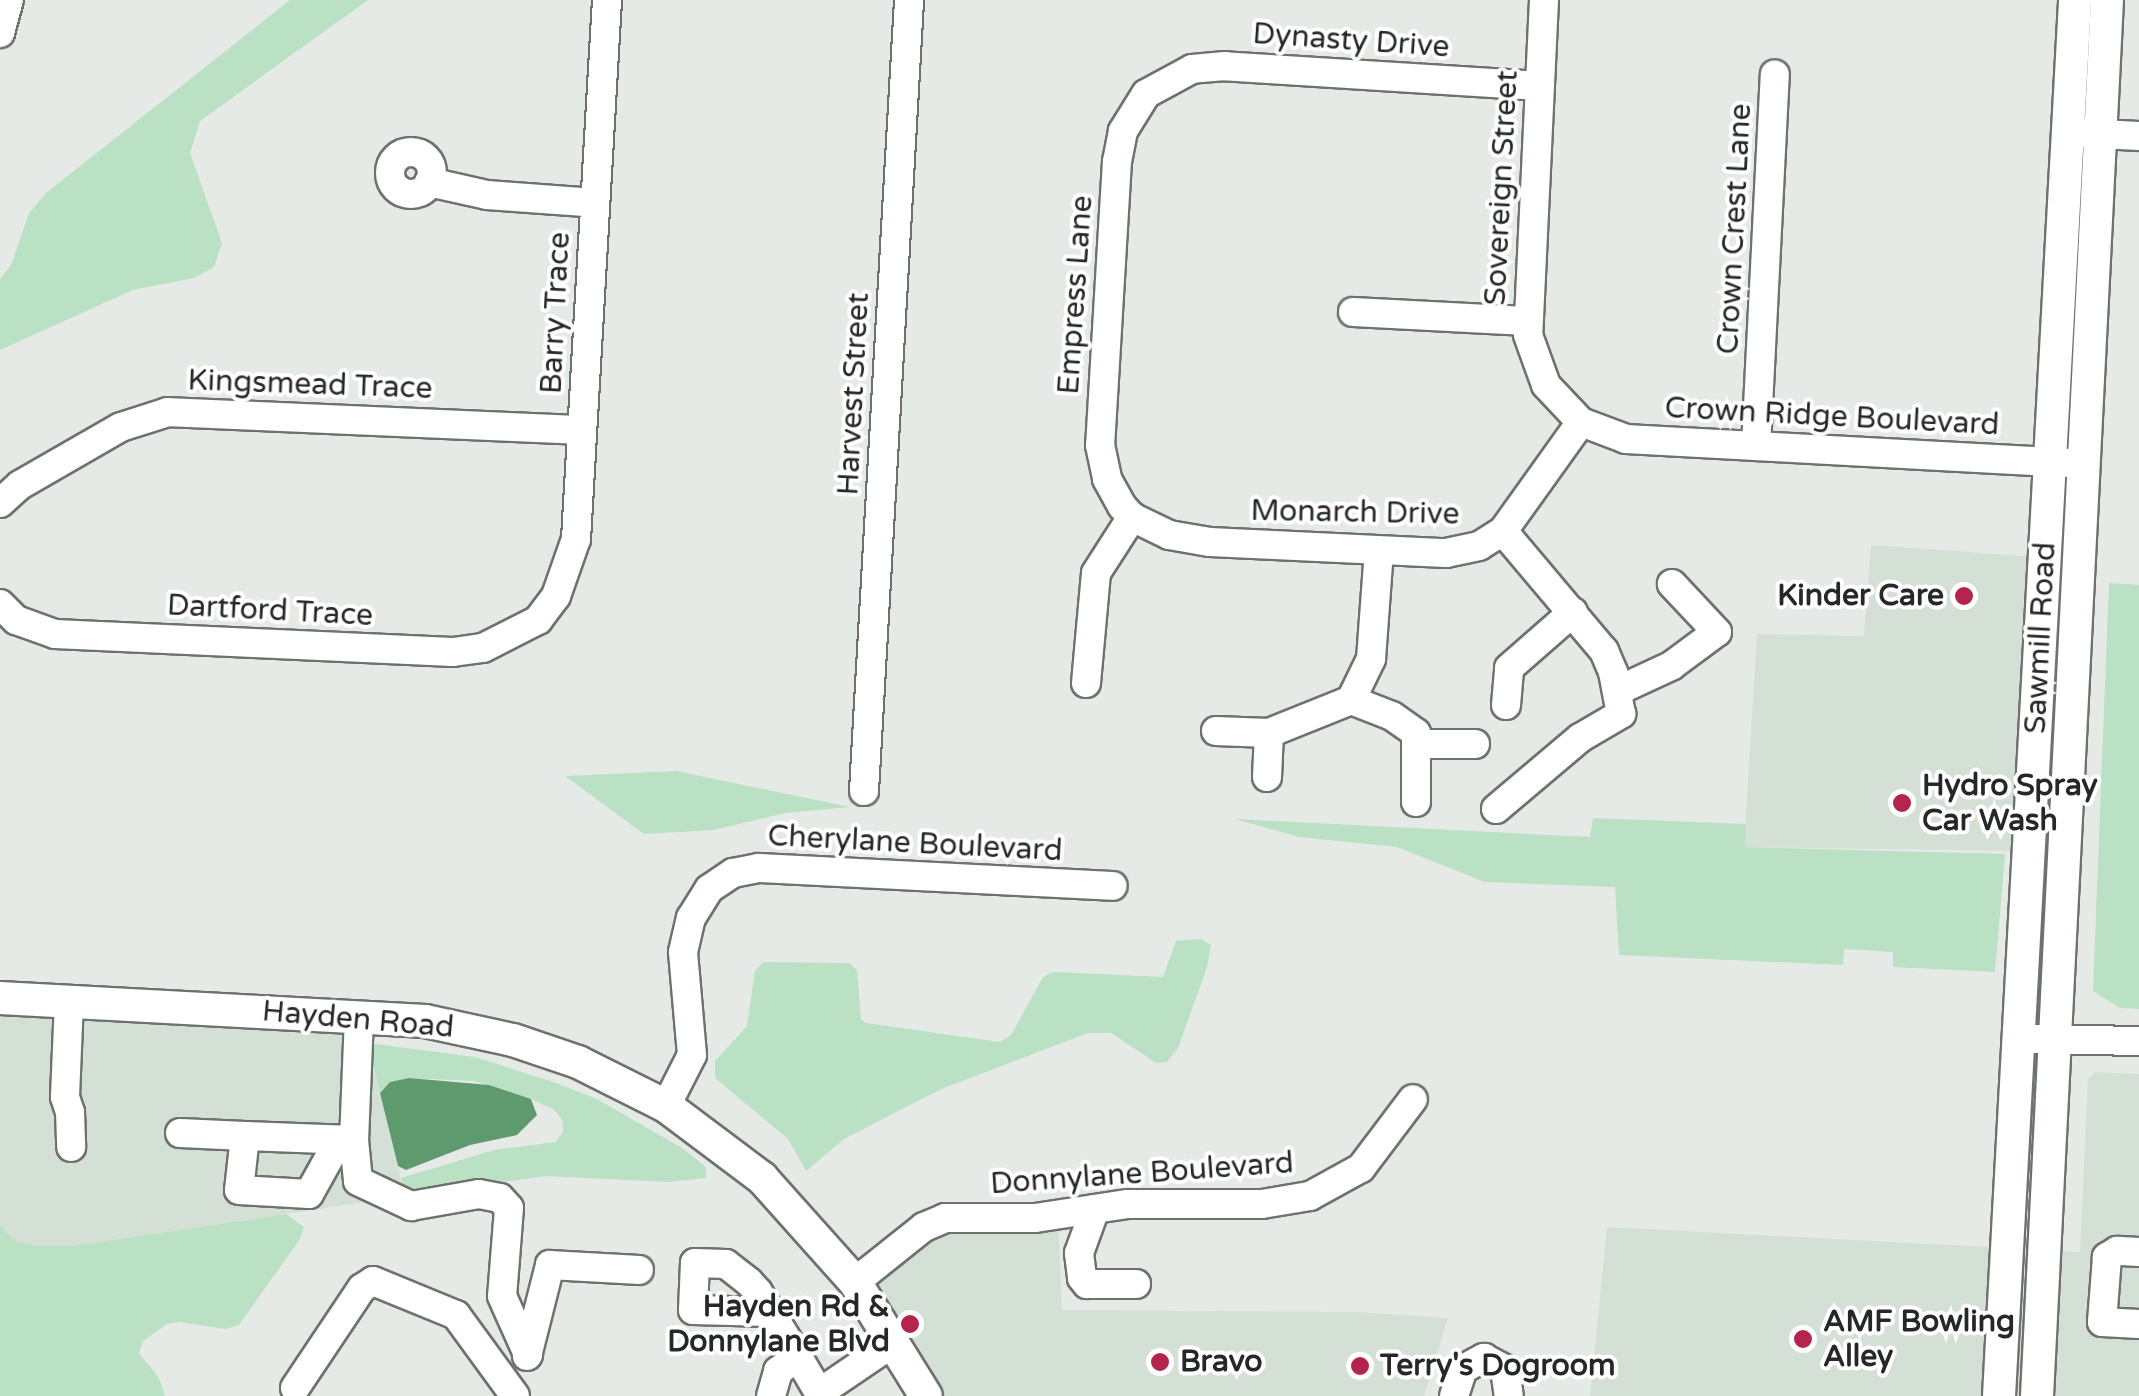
<!DOCTYPE html>
<style>
body{margin:0}
#map{position:relative;width:2139px;height:1396px;overflow:hidden;background:#e5eae6;font-family:"Varela Round",sans-serif}
div>[style]{position:absolute}
[style*='--x']{left:calc(var(--x)*1px);top:calc(var(--y)*1px);width:calc(var(--w)*1px);rotate:calc(var(--a)*1deg)}
.built>*{inset:0;background:#d4e0d6}
.green>*{inset:0;background:#bae1c3}
.water>*{inset:0;background:#5f9a6f}
.roads{filter:drop-shadow(2px 0 #6e726e) drop-shadow(-2px 0 #6e726e) drop-shadow(0 2px #6e726e) drop-shadow(0 -2px #6e726e)}
.minor>*{height:28px;margin:-14px;padding:0 14px;transform-origin:14px;border-radius:14px;background:#fff}
.minor>.ring{margin:-14px;padding:0;box-sizing:content-box;background:none;border:28px solid #fff;border-radius:50%}
.major>*{height:32px;margin:-16px;padding:0 16px;transform-origin:16px;border-radius:16px;background:#fff}
.dots>*{width:28px;height:28px;translate:-50% -50%;box-sizing:border-box;border:5px solid #fff;border-radius:50%}
span{translate:-50% -50%;white-space:nowrap;text-align:center;line-height:1.15;-webkit-text-stroke:8px #fff;paint-order:stroke}
.street-label{font-size:30px;color:#262827}
.poi-label{font-size:30px;color:#262827;font-weight:700}
.right{translate:-100% -50%;text-align:right}
.left{translate:0 -50%;text-align:left}
</style>
<div id="map">
<div class="built">
<i style="clip-path:polygon(1871px 545px,2036px 557px,2019px 851px,1744px 847px,1757px 634px,1864px 636px)"></i>
<i style="clip-path:polygon(0 1000px,361px 1015px,405px 1196px,72px 1246px,34px 1246px,13px 1239px,0 1225px)"></i>
<i style="clip-path:polygon(2095px 1072px,2139px 1074px,2139px 1396px,1590px 1396px,1607px 1227px,2080px 1252px,2088px 1079px)"></i>
<i style="clip-path:polygon(1058px 1215px,1062px 1310px,1357px 1312px,1448px 1318px,1424px 1396px,927px 1396px,846px 1275px,928px 1221px)"></i>
</div>
<div class="green">
<i style="clip-path:polygon(290px 0,368px 0,200px 121px,190px 153px,222px 243px,214px 267px,194px 278px,133px 290px,0 350px,0 279px,11px 265px,29px 213px,46px 193px)"></i>
<i style="clip-path:polygon(2109px 583px,2139px 585px,2139px 1009px,2120px 1008px,2093px 991px)"></i>
<i style="clip-path:polygon(676px 771px,850px 807px,785px 813px,714px 830px,644px 834px,565px 776px)"></i>
<i style="clip-path:polygon(1593px 818px,1746px 824px,1745px 847px,2005px 854px,1995px 972px,1893px 967px,1893px 952px,1844px 949px,1843px 965px,1619px 955px,1615px 887px,1485px 882px,1397px 847px,1299px 837px,1235px 819px,1590px 837px)"></i>
<i style="clip-path:polygon(1201px 939px,1211px 945px,1207px 967px,1178px 1048px,1167px 1062px,1156px 1063px,1111px 1033px,1088px 1033px,941px 1089px,844px 1139px,806px 1171px,788px 1139px,715px 1078px,715px 1061px,747px 1026px,755px 971px,763px 962px,849px 963px,857px 970px,861px 1019px,866px 1023px,1000px 1042px,1011px 1035px,1043px 977px,1053px 972px,1163px 977px,1176px 941px)"></i>
<i style="clip-path:polygon(368px 1043px,475px 1057px,556px 1083px,597px 1099px,682px 1148px,706px 1167px,706px 1178px,668px 1182px,546px 1176px,405px 1196px,401px 1178px,494px 1150px,556px 1142px,563px 1131px,562px 1119px,553px 1109px,531px 1099px,474px 1081px,409px 1078px,390px 1082px,380px 1093px)"></i>
<i style="clip-path:polygon(286px 1214px,304px 1227px,300px 1239px,239px 1325px,226px 1329px,179px 1322px,167px 1324px,143px 1341px,139px 1353px,159px 1378px,165px 1396px,0 1396px,0 1225px,13px 1239px,34px 1246px,72px 1246px)"></i>
</div>
<div class="water">
<i style="clip-path:polygon(409px 1078px,489px 1085px,531px 1099px,537px 1115px,517px 1135px,470px 1145px,406px 1170px,398px 1166px,380px 1093px,390px 1082px)"></i>
</div>
<div class="roads">
<div class="minor">
<i style="--x:1544;--y:0;--w:335;--a:92.7"></i>
<i style="--x:1528;--y:335;--w:53;--a:70.2"></i>
<i style="--x:1546;--y:385;--w:51;--a:46.6"></i>
<i style="--x:1581;--y:422;--w:48;--a:20.7"></i>
<i style="--x:1626;--y:439;--w:458;--a:3.1"></i>
<i style="--x:0;--y:33;--w:34;--a:-75"></i>
<i style="--x:1540;--y:86;--w:316;--a:-176.4"></i>
<i style="--x:1225;--y:66;--w:33;--a:175"></i>
<i style="--x:1192;--y:69;--w:52;--a:151.5"></i>
<i style="--x:1146;--y:94;--w:44;--a:121.9"></i>
<i style="--x:1123;--y:131;--w:31;--a:101"></i>
<i style="--x:1117;--y:161;--w:285;--a:93.4"></i>
<i style="--x:1100;--y:445;--w:35;--a:78"></i>
<i style="--x:1107;--y:479;--w:31;--a:61"></i>
<i style="--x:1122;--y:506;--w:15;--a:48"></i>
<i style="--x:1132;--y:517;--w:41;--a:25.9"></i>
<i style="--x:1169;--y:535;--w:42;--a:9.7"></i>
<i style="--x:1210;--y:542;--w:236;--a:2.7"></i>
<i style="--x:1446;--y:553;--w:34;--a:-12"></i>
<i style="--x:1479;--y:546;--w:28;--a:-32"></i>
<i style="--x:1503;--y:531;--w:134;--a:-54.4"></i>
<i style="--x:2081;--y:133;--w:58;--a:3"></i>
<i class="ring" style="left:390px;top:152px;width:14px;height:14px"></i>
<i style="--x:429;--y:182;--w:59;--a:12.6"></i>
<i style="--x:487;--y:195;--w:108;--a:4.2"></i>
<i style="--x:1353;--y:312;--w:174;--a:3"></i>
<i style="--x:1756;--y:446;--w:372;--a:-87.1"></i>
<i style="--x:0;--y:503;--w:27;--a:-42"></i>
<i style="--x:20;--y:485;--w:116;--a:-29.9"></i>
<i style="--x:121;--y:427;--w:49;--a:-17.7"></i>
<i style="--x:168;--y:412;--w:413;--a:2.5"></i>
<i style="--x:0;--y:604;--w:23;--a:45"></i>
<i style="--x:16;--y:620;--w:41;--a:19.7"></i>
<i style="--x:55;--y:634;--w:398;--a:2.6"></i>
<i style="--x:453;--y:652;--w:30;--a:-8"></i>
<i style="--x:483;--y:648;--w:62;--a:-27"></i>
<i style="--x:538;--y:620;--w:30;--a:-53"></i>
<i style="--x:556;--y:596;--w:60;--a:-70.7"></i>
<i style="--x:576;--y:539;--w:540;--a:-86.71"></i>
<i style="--x:1086;--y:683;--w:110;--a:-84.8"></i>
<i style="--x:1096;--y:573;--w:67;--a:-57.3"></i>
<i style="--x:1617;--y:691;--w:60;--a:-24.8"></i>
<i style="--x:1671;--y:666;--w:57;--a:-36.5"></i>
<i style="--x:1717;--y:632;--w:66;--a:-133.2"></i>
<i style="--x:1351;--y:700;--w:46;--a:-64"></i>
<i style="--x:1371;--y:659;--w:108;--a:-85.8"></i>
<i style="--x:1506;--y:705;--w:37;--a:-85"></i>
<i style="--x:1509;--y:668;--w:85;--a:-41.2"></i>
<i style="--x:1216;--y:731;--w:53;--a:2.2"></i>
<i style="--x:1269;--y:733;--w:88;--a:-21.9"></i>
<i style="--x:1351;--y:700;--w:44;--a:21.3"></i>
<i style="--x:1392;--y:716;--w:29;--a:35"></i>
<i style="--x:1416;--y:733;--w:69;--a:90"></i>
<i style="--x:1419;--y:744;--w:56;--a:0"></i>
<i style="--x:1267;--y:777;--w:44;--a:-87.4"></i>
<i style="--x:864;--y:791;--w:792;--a:-86.74"></i>
<i style="--x:1496;--y:809;--w:110;--a:-40.2"></i>
<i style="--x:1580;--y:738;--w:48;--a:-30.3"></i>
<i style="--x:1621;--y:714;--w:43;--a:-100.8"></i>
<i style="--x:1613;--y:672;--w:23;--a:-113"></i>
<i style="--x:1604;--y:651;--w:157;--a:-130.1"></i>
<i style="--x:69;--y:1001;--w:96;--a:92.4"></i>
<i style="--x:65;--y:1097;--w:16;--a:72"></i>
<i style="--x:70;--y:1112;--w:35;--a:88"></i>
<i style="--x:359;--y:1017;--w:123;--a:92.3"></i>
<i style="--x:354;--y:1140;--w:41;--a:84.4"></i>
<i style="--x:358;--y:1181;--w:59;--a:25.3"></i>
<i style="--x:411;--y:1206;--w:69;--a:-10"></i>
<i style="--x:479;--y:1194;--w:21;--a:11"></i>
<i style="--x:500;--y:1198;--w:13;--a:48"></i>
<i style="--x:509;--y:1208;--w:88;--a:94.5"></i>
<i style="--x:502;--y:1296;--w:64;--a:65.9"></i>
<i style="--x:2035;--y:1039;--w:104;--a:1.1"></i>
<i style="--x:666;--y:1106;--w:57;--a:-63"></i>
<i style="--x:692;--y:1055;--w:103;--a:-95"></i>
<i style="--x:683;--y:952;--w:35;--a:-77"></i>
<i style="--x:691;--y:918;--w:34;--a:-58"></i>
<i style="--x:709;--y:889;--w:29;--a:-34"></i>
<i style="--x:733;--y:873;--w:26;--a:-11"></i>
<i style="--x:759;--y:868;--w:354;--a:2.9"></i>
<i style="--x:180;--y:1133;--w:65;--a:2.6"></i>
<i style="--x:245;--y:1136;--w:54;--a:96.3"></i>
<i style="--x:239;--y:1190;--w:70;--a:3.3"></i>
<i style="--x:309;--y:1194;--w:62;--a:-60.9"></i>
<i style="--x:245;--y:1136;--w:107;--a:2.1"></i>
<i style="--x:1095;--y:1209;--w:47;--a:110"></i>
<i style="--x:1079;--y:1253;--w:25;--a:83"></i>
<i style="--x:1082;--y:1278;--w:8;--a:50"></i>
<i style="--x:1087;--y:1284;--w:49;--a:0"></i>
<i style="--x:2139;--y:1252;--w:22;--a:-177"></i>
<i style="--x:2117;--y:1251;--w:12;--a:149"></i>
<i style="--x:2107;--y:1257;--w:65;--a:94.4"></i>
<i style="--x:2102;--y:1322;--w:37;--a:3"></i>
<i style="--x:855;--y:1282;--w:88;--a:-38.6"></i>
<i style="--x:924;--y:1227;--w:23;--a:-23"></i>
<i style="--x:945;--y:1218;--w:90;--a:0"></i>
<i style="--x:1035;--y:1218;--w:94;--a:-8.6"></i>
<i style="--x:1128;--y:1204;--w:134;--a:0"></i>
<i style="--x:1262;--y:1204;--w:49;--a:-9.5"></i>
<i style="--x:1310;--y:1196;--w:58;--a:-28.8"></i>
<i style="--x:1361;--y:1168;--w:86;--a:-53"></i>
<i style="--x:770;--y:1312;--w:77;--a:-178.5"></i>
<i style="--x:693;--y:1310;--w:47;--a:-87.6"></i>
<i style="--x:695;--y:1263;--w:31;--a:2"></i>
<i style="--x:726;--y:1264;--w:29;--a:38"></i>
<i style="--x:749;--y:1282;--w:13;--a:48"></i>
<i style="--x:758;--y:1292;--w:23;--a:59"></i>
<i style="--x:770;--y:1312;--w:53;--a:58.1"></i>
<i style="--x:798;--y:1357;--w:45;--a:59.5"></i>
<i style="--x:527;--y:1356;--w:94;--a:-75.8"></i>
<i style="--x:550;--y:1265;--w:89;--a:3.2"></i>
<i style="--x:295;--y:1388;--w:120;--a:-56.2"></i>
<i style="--x:362;--y:1288;--w:13;--a:-32"></i>
<i style="--x:373;--y:1281;--w:90;--a:22.3"></i>
<i style="--x:456;--y:1315;--w:100;--a:53.9"></i>
<i style="--x:819;--y:1393;--w:91;--a:-34.2"></i>
<i style="--x:771;--y:1396;--w:26;--a:-74"></i>
<i style="--x:778;--y:1371;--w:24;--a:-35"></i>
<i style="--x:1454;--y:1396;--w:28;--a:-72"></i>
<i style="--x:1463;--y:1369;--w:24;--a:-28"></i>
<i style="--x:1484;--y:1358;--w:24;--a:28"></i>
<i style="--x:1505;--y:1369;--w:27;--a:82"></i>
</div>
<div class="major">
<i style="--x:0;--y:998;--w:426;--a:3.1"></i>
<i style="--x:425;--y:1021;--w:90;--a:12.2"></i>
<i style="--x:513;--y:1040;--w:69;--a:18.7"></i>
<i style="--x:578;--y:1062;--w:98;--a:26.6"></i>
<i style="--x:666;--y:1106;--w:120;--a:36.9"></i>
<i style="--x:762;--y:1178;--w:140;--a:48.2"></i>
<i style="--x:855;--y:1282;--w:134;--a:58.1"></i>
<i style="--x:1999;--y:1396;--w:1398;--a:-86.88"></i>
<i style="--x:2037;--y:1396;--w:1398;--a:-87.13"></i>
</div>
</div>
<div class="dots">
<i style="left:1964px;top:596px;background:#b5244c"></i>
<i style="left:1902px;top:803px;background:#b5244c"></i>
<i style="left:910px;top:1324px;background:#b5244c"></i>
<i style="left:1803px;top:1339px;background:#b5244c"></i>
<i style="left:1160px;top:1362px;background:#b5244c"></i>
<i style="left:1360px;top:1366px;background:#b5244c"></i>
</div>
<div class="street-label">
<span style="left:1351px;top:41px;rotate:4deg">Dynasty Drive</span>
<span style="left:1502px;top:188px;rotate:-87deg">Sovereign Street</span>
<span style="left:1735px;top:229px;rotate:-87deg">Crown Crest Lane</span>
<span style="left:1076px;top:295px;rotate:-86deg">Empress Lane</span>
<span style="left:556px;top:313px;rotate:-87deg">Barry Trace</span>
<span style="left:310px;top:385px;rotate:2deg">Kingsmead Trace</span>
<span style="left:854px;top:394px;rotate:-87deg">Harvest Street</span>
<span style="left:1832px;top:417px;rotate:3deg">Crown Ridge Boulevard</span>
<span style="left:1355px;top:513px;rotate:1deg">Monarch Drive</span>
<span style="left:270px;top:611px;rotate:3deg">Dartford Trace</span>
<span style="left:2041px;top:638px;rotate:-87deg">Sawmill Road</span>
<span style="left:915px;top:844px;rotate:3deg">Cherylane Boulevard</span>
<span style="left:358px;top:1020px;rotate:5deg">Hayden Road</span>
<span style="left:1142px;top:1174px;rotate:-4deg">Donnylane Boulevard</span>
</div>
<div class="poi-label">
<span class="right" style="left:1944px;top:596px">Kinder Care</span>
<span class="left" style="left:1922px;top:803px">Hydro Spray<br>Car Wash</span>
<span class="right" style="left:890px;top:1324px">Hayden Rd &amp;<br>Donnylane Blvd</span>
<span class="left" style="left:1823px;top:1339px">AMF Bowling<br>Alley</span>
<span class="left" style="left:1180px;top:1362px">Bravo</span>
<span class="left" style="left:1380px;top:1366px">Terry's Dogroom</span>
</div>
</div>
